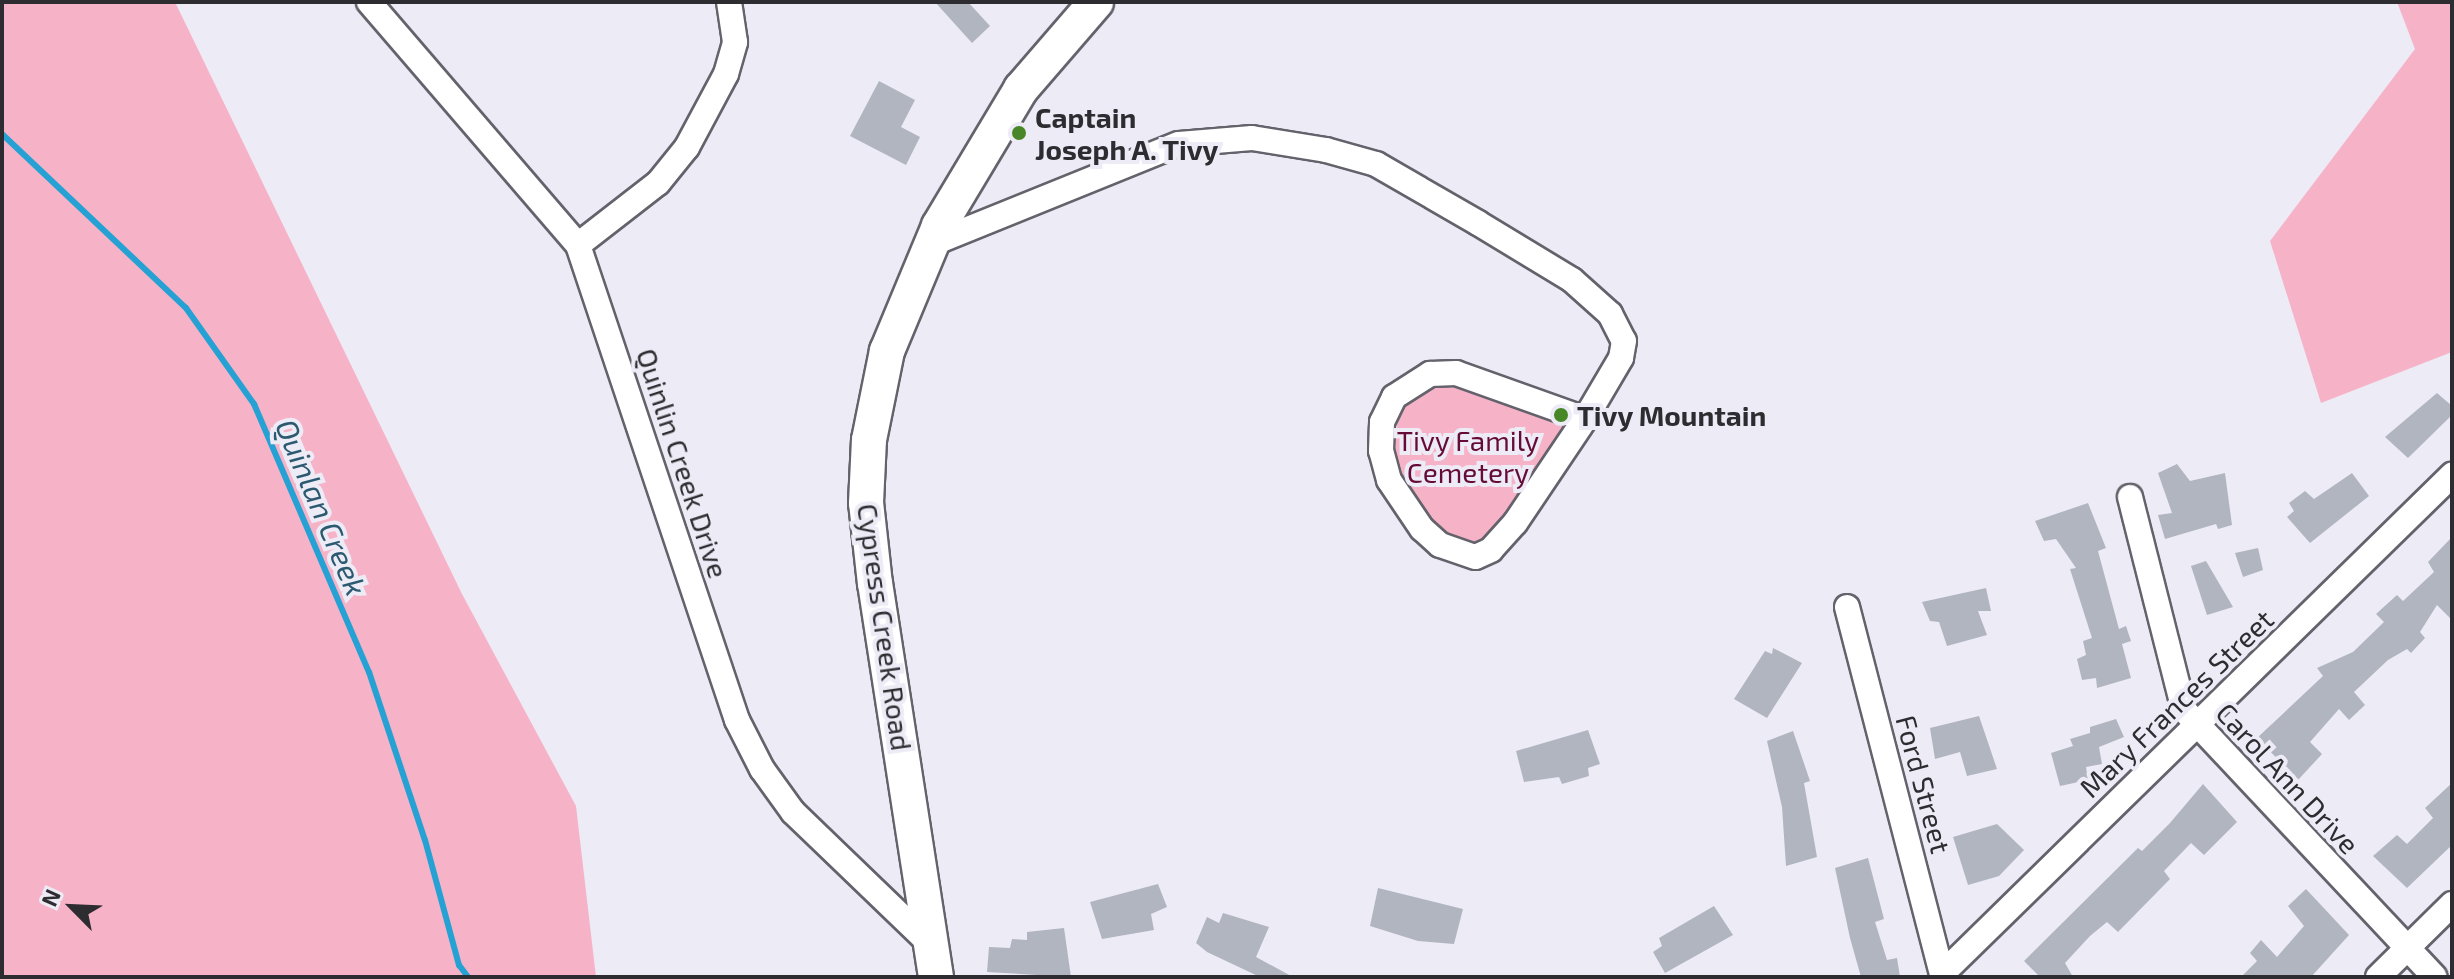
<!DOCTYPE html>
<style>
body{margin:0}
#map{position:relative;width:2454px;height:979px;overflow:hidden;background:#edebf6;font-family:"Exo 2",sans-serif}
div>[style]{position:absolute}
[style*='--x']{left:calc(var(--x)*1px);top:calc(var(--y)*1px);width:calc(var(--w)*1px);rotate:calc(var(--a)*1deg)}
.green>*{inset:0;background:#f6b3c8}
.stream>*{height:6px;margin:-3px;padding:0 3px;transform-origin:3px;border-radius:3px;background:#25a1d4}
.building>*{inset:0;background:#b0b5bf}
.roads{filter:drop-shadow(2px 0 #64626b) drop-shadow(-2px 0 #64626b) drop-shadow(0 2px #64626b) drop-shadow(0 -2px #64626b)}
.street>*{height:24px;margin:-12px;padding:0 12px;transform-origin:12px;border-radius:12px;background:#fff}
.secondary>*{height:34px;margin:-17px;padding:0 17px;transform-origin:17px;border-radius:17px;background:#fff}
.dots>*{width:22px;height:22px;translate:-50% -50%;box-sizing:border-box;border:4px solid #edebf6;border-radius:50%}
span{translate:-50% -50%;white-space:nowrap;text-align:center;line-height:1.15;-webkit-text-stroke:8px #edebf6;paint-order:stroke}
.poi-label{font-size:28px;color:#2d2c30;font-weight:700}
.left{translate:0 -50%;text-align:left}
.park-label{font-size:28px;color:#650c36}
.street-label{font-size:28px;color:#2d2c30}
.water-label{font-size:30px;color:#2b596f;font-style:italic}
.frame{position:absolute;inset:0;border:4px solid #2d2c30;pointer-events:none}
.north{position:absolute;left:32px;top:867px;width:80px;height:80px;-webkit-text-stroke:6px #edebf6;paint-order:stroke;rotate:294deg;font-size:22px;font-weight:700;line-height:32px;text-align:center;color:#2d2c30}
.north::after{content:'';display:block;margin:auto;width:28px;height:36px;background:#2d2c30;clip-path:polygon(50% 0,100% 100%,50% 72%,0 100%)}
</style>
<div id="map">
<div class="green">
<i style="clip-path:polygon(2px 2px,175px 2px,462px 594px,576px 806px,596px 977px,2px 977px)"></i>
<i style="clip-path:polygon(2397px 2px,2452px 2px,2452px 352px,2321px 403px,2270px 241px,2415px 49px)"></i>
<i style="clip-path:polygon(1445px 382px,1574px 424px,1523px 504px,1483px 541px,1466px 544px,1444px 537px,1424px 517px,1398px 466px,1394px 439px,1399px 416px,1409px 399px)"></i>
</div>
<div class="stream">
<i style="--x:2;--y:134;--w:253;--a:43.4"></i>
<i style="--x:186;--y:308;--w:118;--a:54.7"></i>
<i style="--x:254;--y:404;--w:292;--a:66.8"></i>
<i style="--x:369;--y:672;--w:177;--a:71.6"></i>
<i style="--x:425;--y:840;--w:130;--a:74.8"></i>
<i style="--x:459;--y:965;--w:15;--a:53"></i>
</div>
<div class="building">
<i style="clip-path:polygon(935px 2px,968px 2px,990px 26px,972px 43px)"></i>
<i style="clip-path:polygon(879px 81px,915px 100px,901px 127px,920px 137px,906px 165px,850px 136px)"></i>
<i style="clip-path:polygon(2437px 393px,2452px 406px,2452px 415px,2408px 458px,2385px 437px)"></i>
<i style="clip-path:polygon(2177px 464px,2190px 481px,2225px 473px,2232px 525px,2218px 529px,2216px 524px,2165px 539px,2158px 515px,2172px 513px,2158px 473px)"></i>
<i style="clip-path:polygon(2352px 473px,2369px 496px,2310px 543px,2287px 517px,2294px 511px,2289px 503px,2305px 491px,2314px 499px)"></i>
<i style="clip-path:polygon(2088px 503px,2106px 548px,2098px 551px,2119px 629px,2126px 626px,2131px 641px,2122px 644px,2131px 678px,2097px 688px,2096px 678px,2082px 680px,2077px 659px,2086px 655px,2083px 641px,2092px 638px,2070px 569px,2076px 568px,2056px 539px,2044px 541px,2035px 521px)"></i>
<i style="clip-path:polygon(2452px 537px,2452px 620px,2437px 605px,2420px 632px,2425px 638px,2411px 653px,2407px 649px,2388px 660px,2354px 692px,2365px 705px,2349px 720px,2339px 709px,2310px 742px,2322px 754px,2298px 780px,2257px 738px,2323px 676px,2317px 668px,2353px 652px,2384px 622px,2376px 614px,2397px 595px,2403px 601px,2434px 572px,2428px 562px)"></i>
<i style="clip-path:polygon(2258px 548px,2263px 570px,2243px 577px,2235px 553px)"></i>
<i style="clip-path:polygon(2206px 561px,2233px 607px,2207px 615px,2191px 566px)"></i>
<i style="clip-path:polygon(1986px 588px,1991px 611px,1978px 611px,1987px 635px,1947px 646px,1939px 622px,1930px 621px,1922px 602px)"></i>
<i style="clip-path:polygon(1773px 648px,1802px 663px,1767px 718px,1734px 699px,1765px 651px,1772px 654px)"></i>
<i style="clip-path:polygon(1979px 716px,1997px 769px,1967px 776px,1960px 752px,1935px 759px,1930px 728px)"></i>
<i style="clip-path:polygon(2116px 719px,2124px 737px,2099px 747px,2102px 764px,2086px 767px,2088px 780px,2060px 786px,2051px 753px,2073px 746px,2070px 739px,2090px 733px,2090px 727px)"></i>
<i style="clip-path:polygon(1588px 730px,1600px 764px,1588px 768px,1589px 776px,1562px 784px,1559px 777px,1524px 782px,1516px 751px)"></i>
<i style="clip-path:polygon(1793px 731px,1810px 781px,1804px 783px,1817px 857px,1786px 866px,1782px 807px,1767px 741px)"></i>
<i style="clip-path:polygon(2452px 783px,2452px 845px,2407px 888px,2373px 856px,2397px 835px,2407px 844px,2433px 818px,2425px 808px)"></i>
<i style="clip-path:polygon(2203px 784px,2237px 822px,2204px 855px,2191px 843px,2164px 871px,2170px 879px,2118px 932px,2107px 922px,2090px 936px,2065px 963px,2073px 977px,2040px 977px,2024px 961px,2138px 848px,2142px 851px,2170px 823px)"></i>
<i style="clip-path:polygon(1997px 824px,2024px 850px,1999px 876px,1968px 885px,1953px 837px)"></i>
<i style="clip-path:polygon(1868px 858px,1884px 919px,1875px 922px,1887px 960px,1897px 958px,1900px 977px,1861px 977px,1850px 938px,1835px 868px)"></i>
<i style="clip-path:polygon(1158px 884px,1167px 907px,1151px 914px,1154px 930px,1102px 939px,1090px 902px)"></i>
<i style="clip-path:polygon(1378px 888px,1463px 909px,1454px 944px,1418px 941px,1370px 926px)"></i>
<i style="clip-path:polygon(2306px 889px,2349px 935px,2311px 977px,2241px 977px,2257px 961px,2250px 953px,2261px 940px,2277px 957px,2304px 926px,2288px 906px)"></i>
<i style="clip-path:polygon(1714px 906px,1733px 935px,1665px 973px,1653px 952px,1662px 946px,1659px 938px)"></i>
<i style="clip-path:polygon(1223px 913px,1269px 927px,1256px 957px,1293px 977px,1260px 977px,1207px 952px,1196px 943px,1207px 917px,1219px 923px)"></i>
<i style="clip-path:polygon(1064px 928px,1071px 977px,987px 972px,989px 947px,1010px 948px,1012px 939px,1027px 940px,1027px 932px)"></i>
</div>
<div class="roads">
<div class="street">
<i style="--x:369;--y:2;--w:321;--a:49.3"></i>
<i style="--x:578;--y:245;--w:501;--a:71.49"></i>
<i style="--x:737;--y:720;--w:55;--a:63"></i>
<i style="--x:762;--y:769;--w:53;--a:54.2"></i>
<i style="--x:793;--y:812;--w:192;--a:43.9"></i>
<i style="--x:931;--y:244;--w:267;--a:-22"></i>
<i style="--x:1179;--y:144;--w:73;--a:-4.7"></i>
<i style="--x:1252;--y:138;--w:75;--a:9.2"></i>
<i style="--x:1326;--y:150;--w:52;--a:15.6"></i>
<i style="--x:1376;--y:164;--w:118;--a:30"></i>
<i style="--x:1478;--y:223;--w:110;--a:31.2"></i>
<i style="--x:1572;--y:280;--w:51;--a:41.8"></i>
<i style="--x:1610;--y:314;--w:30;--a:63"></i>
<i style="--x:1624;--y:341;--w:17;--a:100"></i>
<i style="--x:1621;--y:358;--w:71;--a:120.5"></i>
<i style="--x:578;--y:245;--w:101;--a:-37.8"></i>
<i style="--x:658;--y:183;--w:46;--a:-51.1"></i>
<i style="--x:687;--y:147;--w:83;--a:-61.9"></i>
<i style="--x:726;--y:74;--w:33;--a:-74"></i>
<i style="--x:735;--y:42;--w:40;--a:-98.5"></i>
<i style="--x:1456;--y:373;--w:137;--a:19.6"></i>
<i style="--x:1585;--y:419;--w:125;--a:123.9"></i>
<i style="--x:1515;--y:523;--w:36;--a:132"></i>
<i style="--x:1491;--y:550;--w:17;--a:156"></i>
<i style="--x:1475;--y:557;--w:37;--a:-161"></i>
<i style="--x:1440;--y:545;--w:24;--a:-138"></i>
<i style="--x:1422;--y:529;--w:59;--a:-124"></i>
<i style="--x:1389;--y:480;--w:30;--a:-105"></i>
<i style="--x:1381;--y:451;--w:29;--a:-88"></i>
<i style="--x:1382;--y:422;--w:28;--a:-64"></i>
<i style="--x:1394;--y:397;--w:43;--a:-32.6"></i>
<i style="--x:1430;--y:374;--w:26;--a:-2"></i>
<i style="--x:2130;--y:497;--w:220;--a:75.8"></i>
<i style="--x:2184;--y:710;--w:366;--a:46.8"></i>
<i style="--x:1847;--y:607;--w:382;--a:75.5"></i>
<i style="--x:1942;--y:974;--w:714;--a:-44.38"></i>
<i style="--x:2378;--y:977;--w:104;--a:-44.6"></i>
</div>
<div class="secondary">
<i style="--x:936;--y:977;--w:398;--a:-98.8"></i>
<i style="--x:875;--y:584;--w:81;--a:-96.3"></i>
<i style="--x:866;--y:503;--w:63;--a:-87.3"></i>
<i style="--x:869;--y:440;--w:91;--a:-78.6"></i>
<i style="--x:887;--y:351;--w:135;--a:-67.4"></i>
<i style="--x:939;--y:226;--w:160;--a:-59.1"></i>
<i style="--x:1021;--y:89;--w:115;--a:-49.2"></i>
</div>
</div>
<div class="dots">
<i style="left:1019px;top:133px;background:#488727"></i>
<i style="left:1561px;top:415px;background:#488727"></i>
</div>
<div class="poi-label">
<span class="left" style="left:1035px;top:133px">Captain<br>Joseph A. Tivy</span>
<span class="left" style="left:1577px;top:415px">Tivy Mountain</span>
</div>
<div class="park-label">
<span style="left:1468px;top:456px">Tivy Family<br>Cemetery</span>
</div>
<div class="street-label">
<span style="left:683px;top:463px;rotate:72deg">Quinlin Creek Drive</span>
<span style="left:885px;top:627px;rotate:82deg">Cypress Creek Road</span>
<span style="left:2176px;top:703px;rotate:-44deg">Mary Frances Street</span>
<span style="left:2288px;top:778px;rotate:47deg">Carol Ann Drive</span>
<span style="left:1924px;top:784px;rotate:75deg">Ford Street</span>
</div>
<div class="water-label">
<span style="left:322px;top:507px;rotate:67deg">Quinlan Creek</span>
</div>
<div class="frame"></div>
<div class="north">N</div>
</div>
